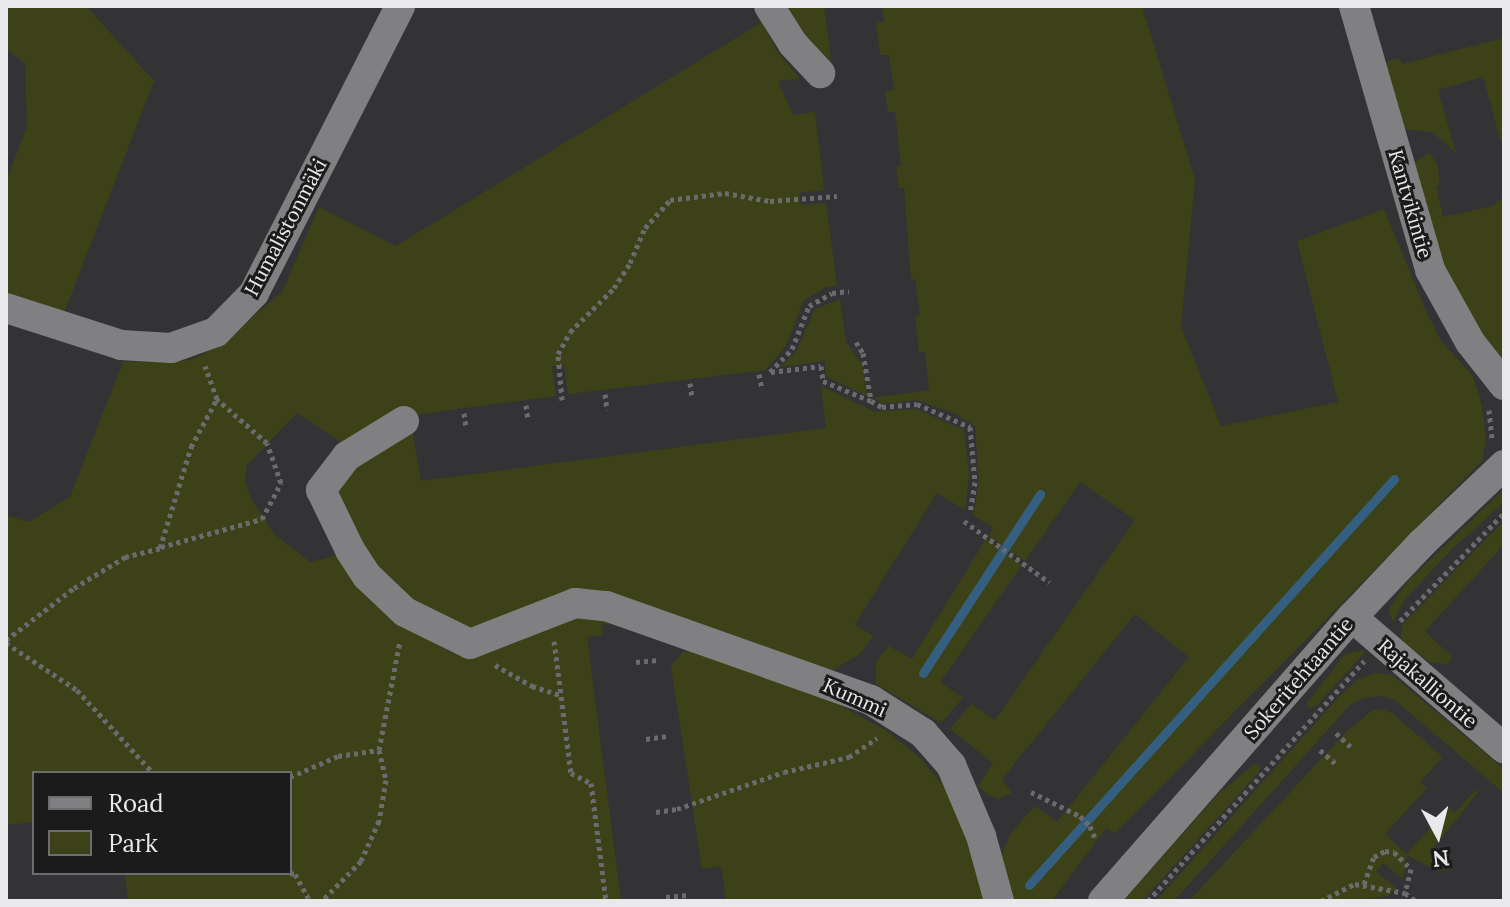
<!DOCTYPE html>
<meta charset="utf-8">
<style>
body{margin:0}
#map{position:relative;width:1510px;height:907px;overflow:hidden;background:#333336;font-family:Lora,serif}
div>[style]{position:absolute}
[style*='--x']{left:calc(var(--x)*1px);top:calc(var(--y)*1px);width:calc(var(--w)*1px);rotate:calc(var(--a)*1deg)}
.green>*{inset:0;background:#3d4117}
.stream>*{height:9px;margin:-4.5px;padding:0 4.5px;transform-origin:4.5px;border-radius:4.5px;background:#355f80}
.path>*{height:5px;margin-top:-2.5px;transform-origin:0;background:repeating-linear-gradient(90deg,#6b6b6e 0 4px,transparent 0 8px)}
.minor>*{height:30px;margin:-15px;padding:0 15px;transform-origin:15px;border-radius:15px;background:#808083}
span{translate:-50% -50%;white-space:nowrap;text-align:center;line-height:1.15;-webkit-text-stroke:6px #1b1b1c;paint-order:stroke}
.street-label{font-size:20px;color:#e9e9eb}
.frame{position:absolute;inset:0;border:8px solid #e9e9eb;pointer-events:none}
.legend{position:absolute;left:32px;top:771px;width:260px;height:104px;box-sizing:border-box;background:#1b1b1c;border:2px solid #6d6d6f;margin:0;padding:10px 14px;list-style:none;font-size:24px;color:#e9e9eb}
.legend li{display:flex;align-items:center;gap:16px;height:40px}
.legend b{width:40px;border:2px solid #6d6d6f}
.north{position:absolute;left:1398px;top:795px;width:80px;height:80px;-webkit-text-stroke:6px #1b1b1c;paint-order:stroke;rotate:173deg;font-size:22px;font-weight:700;line-height:32px;text-align:center;color:#e9e9eb}
.north::after{content:'';display:block;margin:auto;width:28px;height:36px;background:#e9e9eb;clip-path:polygon(50% 0,100% 100%,50% 72%,0 100%)}
</style>
<div id="map">
<div class="green">
<i style="clip-path:polygon(6px 6px,86px 6px,154px 81px,64px 313px,6px 295px,6px 182px,27px 126px,25px 63px,6px 49px)"></i>
<i style="clip-path:polygon(782px 6px,824px 6px,831px 60px,809px 45px)"></i>
<i style="clip-path:polygon(882px 6px,1142px 6px,1195px 180px,1181px 327px,1221px 426px,1338px 402px,1297px 241px,1384px 209px,1426px 311px,1441px 341px,1473px 376px,1482px 406px,1486px 439px,1482px 461px,1115px 833px,1106px 828px,1054px 898px,1055px 901px,1014px 901px,1007px 888px,1001px 857px,1010px 834px,1035px 806px,1057px 822px,1189px 657px,1135px 614px,1002px 779px,1012px 793px,999px 799px,988px 795px,978px 786px,993px 763px,950px 729px,971px 704px,995px 720px,1135px 520px,1080px 482px,1025px 561px,989px 536px,993px 528px,973px 515px,979px 483px,975px 426px,954px 413px,917px 400px,883px 404px,873px 398px,929px 390px,925px 352px,919px 352px,915px 317px,920px 316px,915px 279px,911px 280px,904px 188px,899px 188px,896px 167px,901px 165px,895px 112px,888px 112px,885px 91px,894px 90px,889px 55px,880px 55px,876px 23px,884px 22px)"></i>
<i style="clip-path:polygon(762px 22px,776px 50px,800px 79px,778px 81px,793px 115px,815px 112px,824px 190px,799px 193px,801px 205px,826px 203px,837px 286px,826px 287px,804px 300px,785px 347px,766px 370px,568px 394px,564px 365px,552px 366px,556px 396px,398px 417px,346px 445px,297px 413px,247px 465px,245px 479px,250px 497px,274px 534px,310px 562px,343px 554px,399px 624px,452px 653px,478px 655px,583px 614px,614px 624px,602px 625px,603px 635px,587px 637px,621px 901px,128px 901px,125px 873px,290px 873px,290px 773px,34px 773px,34px 822px,6px 825px,6px 515px,28px 522px,70px 497px,123px 362px,191px 360px,218px 346px,282px 292px,319px 207px,396px 246px)"></i>
<i style="clip-path:polygon(1504px 38px,1504px 153px,1483px 77px,1438px 90px,1456px 153px,1432px 132px,1402px 129px,1385px 65px,1389px 61px,1399px 58px,1402px 64px)"></i>
<i style="clip-path:polygon(1429px 153px,1437px 163px,1440px 185px,1436px 186px,1443px 217px,1492px 206px,1504px 197px,1504px 360px,1483px 336px,1436px 257px,1412px 164px)"></i>
<i style="clip-path:polygon(840px 299px,846px 342px,862px 365px,867px 396px,826px 376px,825px 361px,780px 367px,796px 352px,815px 309px)"></i>
<i style="clip-path:polygon(821px 386px,875px 412px,916px 409px,964px 430px,969px 474px,965px 510px,937px 493px,855px 624px,873px 636px,860px 654px,833px 670px,805px 669px,610px 596px,475px 638px,389px 585px,332px 509px,341px 472px,382px 434px,413px 434px,421px 481px,826px 428px)"></i>
<i style="clip-path:polygon(1504px 489px,1504px 502px,1452px 549px,1405px 599px,1393px 622px,1388px 610px,1408px 581px)"></i>
<i style="clip-path:polygon(1504px 521px,1504px 548px,1501px 548px,1425px 631px,1452px 657px,1448px 664px,1431px 663px,1404px 644px,1400px 636px,1403px 624px)"></i>
<i style="clip-path:polygon(986px 539px,1022px 565px,940px 682px,963px 698px,941px 723px,876px 684px,876px 661px,889px 646px,912px 659px)"></i>
<i style="clip-path:polygon(1362px 650px,1365px 652px,1318px 704px,1310px 708px,1306px 704px,1345px 654px)"></i>
<i style="clip-path:polygon(696px 651px,825px 697px,887px 731px,921px 759px,950px 794px,987px 901px,726px 901px,721px 866px,702px 869px,671px 666px,683px 652px)"></i>
<i style="clip-path:polygon(1375px 673px,1392px 675px,1504px 769px,1504px 793px,1395px 700px,1382px 696px,1364px 698px,1351px 704px,1174px 901px,1156px 901px,1338px 698px,1357px 680px)"></i>
<i style="clip-path:polygon(1381px 709px,1392px 713px,1443px 757px,1420px 782px,1427px 788px,1385px 834px,1406px 854px,1449px 808px,1455px 813px,1473px 792px,1480px 790px,1429px 853px,1448px 870px,1438px 871px,1407px 855px,1403px 879px,1383px 863px,1376px 872px,1396px 888px,1388px 896px,1355px 901px,1189px 901px,1348px 730px,1373px 710px)"></i>
<i style="clip-path:polygon(1256px 763px,1261px 767px,1258px 773px,1142px 901px,1123px 901px,1219px 793px)"></i>
</div>
<div class="stream">
<i style="--x:923;--y:673;--w:214;--a:-56.8"></i>
<i style="--x:1029;--y:885;--w:546;--a:-48.04"></i>
</div>
<div class="path">
<i style="--x:856;--y:342;--w:13;--a:58"></i>
<i style="--x:863;--y:353;--w:49;--a:80.5"></i>
<i style="--x:871;--y:401;--w:13;--a:29"></i>
<i style="--x:882;--y:407;--w:35;--a:-5"></i>
<i style="--x:917;--y:404;--w:58;--a:23.5"></i>
<i style="--x:970;--y:427;--w:55;--a:84.8"></i>
<i style="--x:975;--y:482;--w:31;--a:99"></i>
<i style="--x:770;--y:372;--w:32;--a:-46"></i>
<i style="--x:792;--y:349;--w:46;--a:-68.4"></i>
<i style="--x:809;--y:306;--w:26;--a:-29"></i>
<i style="--x:832;--y:293;--w:17;--a:-7"></i>
<i style="--x:771;--y:372;--w:50;--a:-6.8"></i>
<i style="--x:821;--y:366;--w:15;--a:82"></i>
<i style="--x:823;--y:381;--w:52;--a:22.6"></i>
<i style="--x:759;--y:374;--w:16;--a:79"></i>
<i style="--x:690;--y:383;--w:14;--a:82"></i>
<i style="--x:605;--y:394;--w:16;--a:83"></i>
<i style="--x:562;--y:400;--w:46;--a:-95"></i>
<i style="--x:558;--y:354;--w:25;--a:-61"></i>
<i style="--x:570;--y:332;--w:62;--a:-45"></i>
<i style="--x:614;--y:288;--w:30;--a:-57"></i>
<i style="--x:630;--y:263;--w:38;--a:-67"></i>
<i style="--x:645;--y:228;--w:38;--a:-48"></i>
<i style="--x:670;--y:200;--w:55;--a:-7.3"></i>
<i style="--x:725;--y:193;--w:46;--a:10.1"></i>
<i style="--x:770;--y:201;--w:67;--a:-4.3"></i>
<i style="--x:526;--y:405;--w:15;--a:82"></i>
<i style="--x:1489;--y:410;--w:30;--a:84"></i>
<i style="--x:464;--y:413;--w:14;--a:82"></i>
<i style="--x:964;--y:521;--w:105;--a:35.7"></i>
<i style="--x:161;--y:547;--w:105;--a:-15.5"></i>
<i style="--x:262;--y:519;--w:41;--a:-62.2"></i>
<i style="--x:281;--y:483;--w:42;--a:-109.3"></i>
<i style="--x:267;--y:443;--w:67;--a:-138.7"></i>
<i style="--x:217;--y:399;--w:35;--a:-110"></i>
<i style="--x:1400;--y:621;--w:150;--a:-46.1"></i>
<i style="--x:6;--y:640;--w:86;--a:-37.4"></i>
<i style="--x:74;--y:588;--w:60;--a:-31.3"></i>
<i style="--x:125;--y:557;--w:36;--a:-14"></i>
<i style="--x:160;--y:548;--w:106;--a:-72.9"></i>
<i style="--x:191;--y:447;--w:55;--a:-61.6"></i>
<i style="--x:554;--y:641;--w:133;--a:82.7"></i>
<i style="--x:571;--y:773;--w:22;--a:27"></i>
<i style="--x:591;--y:783;--w:119;--a:82.8"></i>
<i style="--x:6;--y:643;--w:85;--a:33.5"></i>
<i style="--x:77;--y:690;--w:113;--a:47.5"></i>
<i style="--x:636;--y:662;--w:22;--a:-5"></i>
<i style="--x:495;--y:665;--w:43;--a:29.6"></i>
<i style="--x:532;--y:686;--w:29;--a:18"></i>
<i style="--x:1336;--y:733;--w:21;--a:43"></i>
<i style="--x:646;--y:739;--w:22;--a:-8"></i>
<i style="--x:379;--y:750;--w:111;--a:-79.1"></i>
<i style="--x:1320;--y:750;--w:21;--a:41"></i>
<i style="--x:290;--y:777;--w:52;--a:-23.6"></i>
<i style="--x:338;--y:756;--w:41;--a:-8.3"></i>
<i style="--x:379;--y:750;--w:31;--a:77"></i>
<i style="--x:386;--y:780;--w:42;--a:99.7"></i>
<i style="--x:379;--y:821;--w:44;--a:114.2"></i>
<i style="--x:361;--y:861;--w:56;--a:134.3"></i>
<i style="--x:1031;--y:792;--w:55;--a:26.1"></i>
<i style="--x:1080;--y:816;--w:14;--a:45"></i>
<i style="--x:1090;--y:826;--w:16;--a:68"></i>
<i style="--x:656;--y:812;--w:21;--a:-8"></i>
<i style="--x:677;--y:809;--w:113;--a:-19.1"></i>
<i style="--x:784;--y:772;--w:67;--a:-13"></i>
<i style="--x:849;--y:757;--w:34;--a:-34"></i>
<i style="--x:290;--y:873;--w:5;--a:11"></i>
<i style="--x:295;--y:874;--w:31;--a:61"></i>
<i style="--x:1364;--y:884;--w:29;--a:-70"></i>
<i style="--x:1374;--y:857;--w:13;--a:-29"></i>
<i style="--x:1385;--y:851;--w:9;--a:6"></i>
<i style="--x:1394;--y:852;--w:24;--a:45"></i>
<i style="--x:1411;--y:869;--w:25;--a:104"></i>
<i style="--x:666;--y:897;--w:22;--a:-5"></i>
<i style="--x:1148;--y:901;--w:323;--a:-48"></i>
<i style="--x:1321;--y:901;--w:38;--a:-27"></i>
<i style="--x:1355;--y:884;--w:51;--a:10.2"></i>
<i style="--x:1405;--y:893;--w:14;--a:36"></i>
</div>
<div class="minor">
<i style="--x:769;--y:6;--w:45;--a:57.7"></i>
<i style="--x:793;--y:44;--w:40;--a:47"></i>
<i style="--x:1354;--y:6;--w:275;--a:73.9"></i>
<i style="--x:1430;--y:270;--w:82;--a:60.9"></i>
<i style="--x:1470;--y:342;--w:55;--a:51.7"></i>
<i style="--x:6;--y:308;--w:121;--a:17.8"></i>
<i style="--x:121;--y:345;--w:50;--a:3.4"></i>
<i style="--x:171;--y:348;--w:48;--a:-19.6"></i>
<i style="--x:216;--y:332;--w:54;--a:-45.7"></i>
<i style="--x:254;--y:293;--w:322;--a:-63"></i>
<i style="--x:404;--y:421;--w:67;--a:148.4"></i>
<i style="--x:347;--y:456;--w:43;--a:127.4"></i>
<i style="--x:321;--y:490;--w:67;--a:64.2"></i>
<i style="--x:350;--y:550;--w:31;--a:57"></i>
<i style="--x:367;--y:576;--w:52;--a:43.5"></i>
<i style="--x:405;--y:612;--w:72;--a:26.2"></i>
<i style="--x:470;--y:644;--w:113;--a:-21.3"></i>
<i style="--x:575;--y:603;--w:31;--a:6"></i>
<i style="--x:606;--y:606;--w:281;--a:19.5"></i>
<i style="--x:871;--y:700;--w:62;--a:32.4"></i>
<i style="--x:923;--y:733;--w:43;--a:48.8"></i>
<i style="--x:951;--y:765;--w:77;--a:67.1"></i>
<i style="--x:981;--y:836;--w:67;--a:74.5"></i>
<i style="--x:1352;--y:617;--w:201;--a:40.8"></i>
<i style="--x:1103;--y:901;--w:378;--a:-48.8"></i>
<i style="--x:1352;--y:617;--w:102;--a:-46.6"></i>
<i style="--x:1422;--y:543;--w:113;--a:-43.6"></i>
</div>
<div class="street-label">
<span style="left:1411px;top:204px;rotate:74deg">Kantvikintie</span>
<span style="left:285px;top:227px;rotate:-62deg">Humalistonmäki</span>
<span style="left:1298px;top:678px;rotate:-49deg">Sokeritehtaantie</span>
<span style="left:1428px;top:683px;rotate:41deg">Rajakalliontie</span>
<span style="left:855px;top:697px;rotate:24deg">Kummi</span>
</div>
<div class="frame"></div>
<ul class="legend">
<li><b style="height:10px;background:#808083"></b>Road</li>
<li><b style="height:22px;background:#3d4117"></b>Park</li>
</ul>
<div class="north">N</div>
</div>
